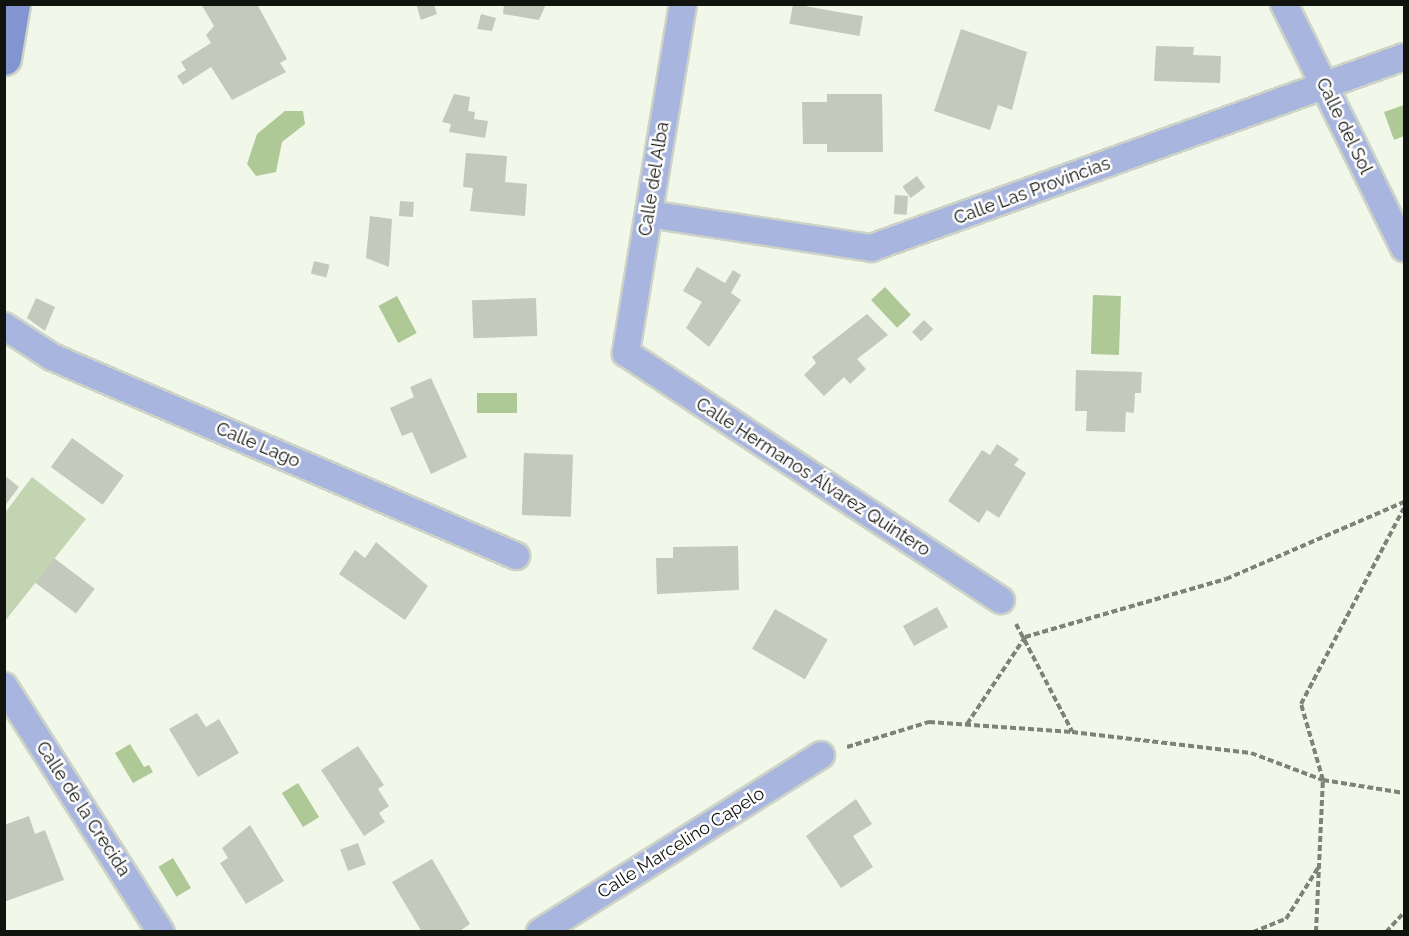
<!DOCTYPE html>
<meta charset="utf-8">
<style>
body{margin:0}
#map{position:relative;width:1409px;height:936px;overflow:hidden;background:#f1f8ea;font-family:Raleway,sans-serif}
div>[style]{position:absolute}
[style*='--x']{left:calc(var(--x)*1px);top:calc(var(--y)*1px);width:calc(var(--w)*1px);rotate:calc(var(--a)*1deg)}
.green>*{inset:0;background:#c3d4b3}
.water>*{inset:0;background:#aec896;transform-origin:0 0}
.building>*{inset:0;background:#c3cabd;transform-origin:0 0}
.path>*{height:4px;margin-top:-2px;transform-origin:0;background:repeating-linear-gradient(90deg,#7e8279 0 6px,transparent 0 9px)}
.roads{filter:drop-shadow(2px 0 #cdd3c7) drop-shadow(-2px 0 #cdd3c7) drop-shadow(0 2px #cdd3c7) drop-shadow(0 -2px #cdd3c7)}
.minor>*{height:26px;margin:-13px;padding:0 13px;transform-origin:13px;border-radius:13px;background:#a8b5de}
.secondary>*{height:33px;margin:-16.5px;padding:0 16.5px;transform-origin:16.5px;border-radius:16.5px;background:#8295d1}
span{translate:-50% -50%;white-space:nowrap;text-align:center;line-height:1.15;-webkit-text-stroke:5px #fff;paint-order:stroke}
.street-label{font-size:18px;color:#11130f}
.frame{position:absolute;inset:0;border:6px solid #11130f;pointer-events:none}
</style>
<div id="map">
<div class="green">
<i style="clip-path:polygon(32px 477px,86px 519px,5px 621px,4px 514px)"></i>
</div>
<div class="water">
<i style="clip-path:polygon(1404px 105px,1404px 136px,1394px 140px,1384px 112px)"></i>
<i style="clip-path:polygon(285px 111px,303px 111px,305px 124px,282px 142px,276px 172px,256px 176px,247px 164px,257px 134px)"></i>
<i style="left:885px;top:287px;width:38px;height:19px;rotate:47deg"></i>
<i style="left:1093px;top:295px;width:28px;height:59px;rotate:2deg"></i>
<i style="left:397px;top:296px;width:42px;height:21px;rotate:62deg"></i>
<i style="left:477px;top:393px;width:40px;height:20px"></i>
<i style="clip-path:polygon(130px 744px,144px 767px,149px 765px,153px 772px,133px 783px,115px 753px)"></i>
<i style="left:298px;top:783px;width:40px;height:19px;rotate:58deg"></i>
<i style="left:173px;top:858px;width:35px;height:17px;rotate:59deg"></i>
</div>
<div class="building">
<i style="clip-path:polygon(201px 4px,257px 4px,287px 59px,280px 63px,286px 72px,232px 100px,211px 67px,183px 85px,177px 76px,186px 70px,181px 62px,211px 43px,206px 35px,214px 26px)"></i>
<i style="clip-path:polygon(416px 4px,434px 4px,437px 14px,421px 20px)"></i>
<i style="clip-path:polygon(504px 4px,546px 4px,539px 20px,503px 14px)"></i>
<i style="left:793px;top:4px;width:71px;height:20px;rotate:10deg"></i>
<i style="clip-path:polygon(481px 14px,496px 18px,492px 31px,477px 29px)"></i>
<i style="clip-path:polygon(961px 29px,1027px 52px,1012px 110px,998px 105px,990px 130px,934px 111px)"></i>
<i style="clip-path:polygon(1156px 46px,1194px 47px,1193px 55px,1221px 56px,1220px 83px,1154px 81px)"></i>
<i style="clip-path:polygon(454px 94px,470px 97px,468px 111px,475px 112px,474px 119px,488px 121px,485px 138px,449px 132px,451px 124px,442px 122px)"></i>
<i style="clip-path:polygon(827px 94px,882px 94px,883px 152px,827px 152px,827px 144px,803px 144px,802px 102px,827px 102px)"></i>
<i style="clip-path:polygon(466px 153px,507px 156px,505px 182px,527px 184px,525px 216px,470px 211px,473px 188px,463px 187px)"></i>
<i style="left:917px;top:176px;width:14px;height:18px;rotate:54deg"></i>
<i style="left:895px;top:195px;width:13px;height:19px;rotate:4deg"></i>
<i style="left:400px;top:201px;width:14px;height:15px;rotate:4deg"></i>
<i style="clip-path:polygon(370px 216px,392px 219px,389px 267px,366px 258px)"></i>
<i style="left:314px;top:261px;width:16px;height:13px;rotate:14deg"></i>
<i style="clip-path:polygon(697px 267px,725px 283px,733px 270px,741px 275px,731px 293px,741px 300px,709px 347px,686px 328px,702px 302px,683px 291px)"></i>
<i style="clip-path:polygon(36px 298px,55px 307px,45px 331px,27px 318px)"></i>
<i style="left:536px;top:298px;width:38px;height:64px;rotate:88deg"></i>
<i style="clip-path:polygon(867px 314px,888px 335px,857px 359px,866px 369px,850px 384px,844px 377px,824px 396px,804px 375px,816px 363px,812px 357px)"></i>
<i style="left:924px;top:320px;width:13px;height:17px;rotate:45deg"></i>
<i style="clip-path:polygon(1076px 370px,1142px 372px,1141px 393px,1135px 393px,1134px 413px,1126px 412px,1125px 432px,1086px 431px,1087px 411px,1075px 411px)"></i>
<i style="clip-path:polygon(431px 378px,467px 457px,431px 474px,412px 432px,402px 436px,390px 408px,414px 397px,410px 387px)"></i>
<i style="left:72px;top:438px;width:64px;height:36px;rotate:36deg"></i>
<i style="clip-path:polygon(997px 444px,1019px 459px,1014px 465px,1026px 473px,999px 518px,987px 510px,979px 523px,948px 501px,982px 450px,990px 455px)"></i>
<i style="left:524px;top:453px;width:49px;height:62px;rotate:2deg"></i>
<i style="clip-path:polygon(4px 475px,19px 487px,4px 507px)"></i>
<i style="clip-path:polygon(376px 542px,428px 586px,405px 620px,339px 574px,355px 550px,365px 558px)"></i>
<i style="clip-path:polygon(738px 546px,739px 590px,657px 594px,656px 558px,673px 558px,673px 547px)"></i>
<i style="left:54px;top:558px;width:51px;height:31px;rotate:37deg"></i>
<i style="left:937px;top:607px;width:23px;height:39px;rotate:61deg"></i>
<i style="left:775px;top:609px;width:61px;height:46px;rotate:30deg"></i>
<i style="clip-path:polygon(197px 713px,206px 727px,219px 719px,239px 753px,198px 777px,169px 729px)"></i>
<i style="clip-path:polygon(358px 746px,384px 785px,378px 789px,389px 806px,379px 813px,385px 822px,364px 836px,321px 770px)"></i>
<i style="clip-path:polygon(856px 799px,872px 824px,853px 836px,873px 867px,841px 888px,806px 836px)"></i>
<i style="clip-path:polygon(29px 816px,35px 834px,45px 830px,64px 880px,4px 902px,4px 825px)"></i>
<i style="clip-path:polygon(250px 825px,284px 881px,246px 904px,220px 863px,228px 858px,222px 848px)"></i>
<i style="left:358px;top:843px;width:23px;height:19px;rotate:70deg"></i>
<i style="clip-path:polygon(432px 859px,470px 924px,458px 932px,422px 932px,392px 882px)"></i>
</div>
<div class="path">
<i style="--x:1016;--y:624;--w:121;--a:62.4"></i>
<i style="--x:967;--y:724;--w:105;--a:-56.3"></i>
<i style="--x:1025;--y:637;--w:209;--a:-16.1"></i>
<i style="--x:1226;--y:579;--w:194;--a:-23.4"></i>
<i style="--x:847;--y:747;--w:86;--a:-17"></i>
<i style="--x:929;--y:722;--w:143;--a:4"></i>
<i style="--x:1072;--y:732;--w:180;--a:6.7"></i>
<i style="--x:1251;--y:753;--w:77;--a:20.6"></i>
<i style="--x:1323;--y:780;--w:82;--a:9.1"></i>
<i style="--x:1253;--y:932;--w:35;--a:-22"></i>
<i style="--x:1286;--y:919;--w:60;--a:-57.9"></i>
<i style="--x:1316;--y:932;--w:152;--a:-87.4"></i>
<i style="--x:1323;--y:780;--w:79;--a:-106.1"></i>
<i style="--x:1301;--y:704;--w:221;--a:-62.3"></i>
<i style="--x:1386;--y:932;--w:26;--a:-47"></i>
</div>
<div class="roads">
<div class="minor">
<i style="--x:683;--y:4;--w:354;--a:99.3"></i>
<i style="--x:626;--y:353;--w:449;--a:33.4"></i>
<i style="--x:1284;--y:4;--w:272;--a:63.8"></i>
<i style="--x:649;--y:214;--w:225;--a:8.7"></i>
<i style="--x:871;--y:248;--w:566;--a:-19.72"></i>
<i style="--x:4;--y:326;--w:57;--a:32.9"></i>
<i style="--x:52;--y:357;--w:505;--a:23.21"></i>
<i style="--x:4;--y:686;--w:292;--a:57.5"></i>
<i style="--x:540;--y:932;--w:332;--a:-32.2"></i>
</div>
<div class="secondary">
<i style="--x:4;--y:58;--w:55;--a:-80.5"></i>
</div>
</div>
<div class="street-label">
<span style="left:1344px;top:126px;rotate:64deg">Calle del Sol</span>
<span style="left:654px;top:179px;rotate:-81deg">Calle del Alba</span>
<span style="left:1032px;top:191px;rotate:-20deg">Calle Las Provincias</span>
<span style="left:258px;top:445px;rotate:23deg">Calle Lago</span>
<span style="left:813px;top:477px;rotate:33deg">Calle Hermanos Álvarez Quintero</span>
<span style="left:83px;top:809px;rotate:57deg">Calle de la Crecida</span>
<span style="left:681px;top:843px;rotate:-32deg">Calle Marcelino Capelo</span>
</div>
<div class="frame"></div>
</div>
